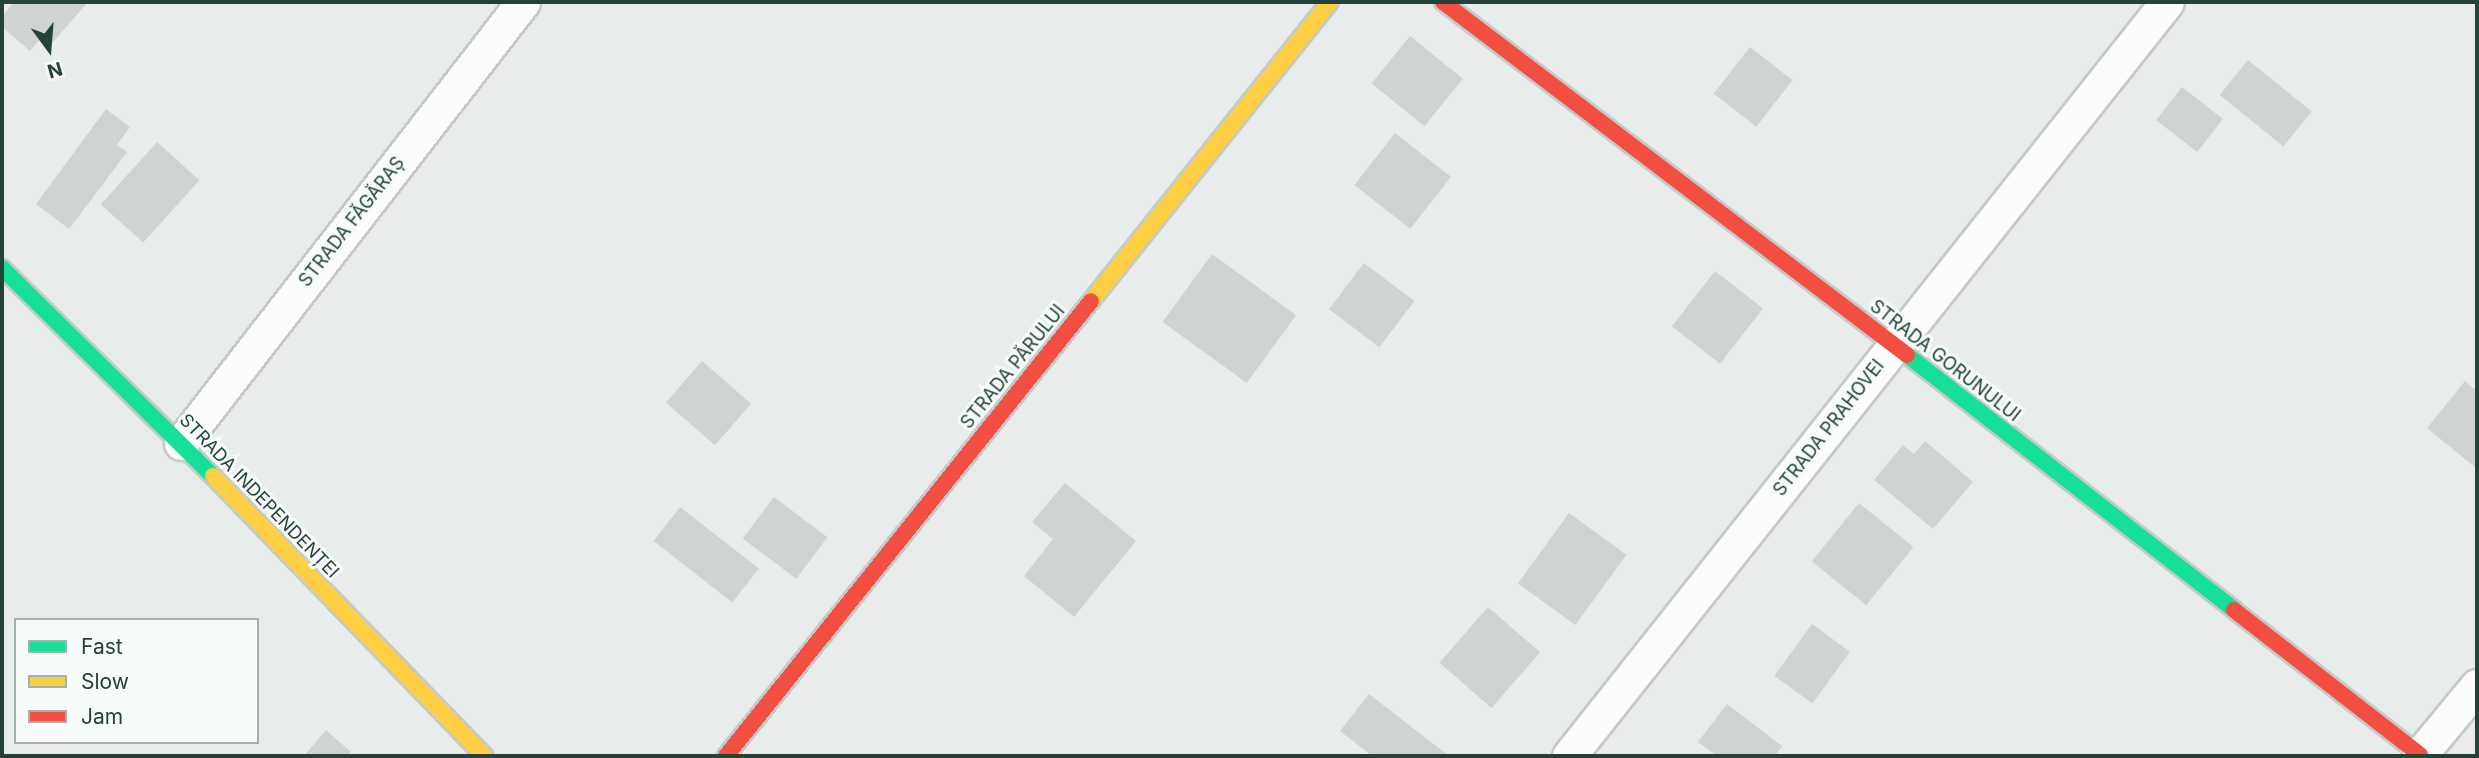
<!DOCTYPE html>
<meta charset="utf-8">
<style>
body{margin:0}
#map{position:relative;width:2479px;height:758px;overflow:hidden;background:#e8edeb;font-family:Inter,sans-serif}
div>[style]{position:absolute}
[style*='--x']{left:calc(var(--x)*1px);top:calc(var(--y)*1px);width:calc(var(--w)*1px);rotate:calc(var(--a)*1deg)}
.building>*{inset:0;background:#cfd4d2;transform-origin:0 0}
.roads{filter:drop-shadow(2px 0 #c5cac8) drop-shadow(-2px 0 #c5cac8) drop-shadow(0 2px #c5cac8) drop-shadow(0 -2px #c5cac8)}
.street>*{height:33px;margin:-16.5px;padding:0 16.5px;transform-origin:16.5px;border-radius:16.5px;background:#fcfcfc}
.fast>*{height:16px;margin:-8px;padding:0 8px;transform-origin:8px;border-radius:8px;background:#16e098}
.slow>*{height:16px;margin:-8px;padding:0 8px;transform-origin:8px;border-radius:8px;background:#ffcf43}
.jam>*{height:16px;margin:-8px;padding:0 8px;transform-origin:8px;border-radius:8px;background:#f24e42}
span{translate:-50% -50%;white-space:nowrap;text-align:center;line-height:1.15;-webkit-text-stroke:6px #f7fbf9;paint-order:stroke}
.street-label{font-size:18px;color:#24423a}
.frame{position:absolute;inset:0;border:4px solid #24423a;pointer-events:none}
.legend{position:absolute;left:14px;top:618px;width:245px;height:126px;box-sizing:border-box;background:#f7fbf9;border:2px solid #a3b1ad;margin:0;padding:9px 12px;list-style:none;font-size:21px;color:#24423a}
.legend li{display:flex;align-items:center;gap:14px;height:35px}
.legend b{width:35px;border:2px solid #a3b1ad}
.north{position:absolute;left:14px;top:14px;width:70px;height:70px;-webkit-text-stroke:5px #f7fbf9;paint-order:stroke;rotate:164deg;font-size:19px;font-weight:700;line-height:28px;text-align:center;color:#24423a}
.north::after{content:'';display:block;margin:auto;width:24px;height:32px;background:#24423a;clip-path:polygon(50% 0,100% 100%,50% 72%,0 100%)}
</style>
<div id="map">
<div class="building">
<i style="clip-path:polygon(14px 2px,88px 2px,53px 42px,44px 35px,30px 51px,2px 27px,2px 16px)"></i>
<i style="left:1410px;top:36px;width:68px;height:61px;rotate:39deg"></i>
<i style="left:1750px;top:47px;width:54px;height:59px;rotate:38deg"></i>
<i style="left:2248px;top:60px;width:82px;height:45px;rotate:39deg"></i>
<i style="left:2182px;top:87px;width:52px;height:42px;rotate:38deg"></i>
<i style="clip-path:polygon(106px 109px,130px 127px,117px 145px,127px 152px,69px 229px,36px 204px)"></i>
<i style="left:1395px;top:133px;width:71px;height:66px;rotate:38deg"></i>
<i style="left:157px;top:142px;width:57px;height:84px;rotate:42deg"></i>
<i style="left:1212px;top:254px;width:104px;height:84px;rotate:36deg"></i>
<i style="left:1364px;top:263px;width:63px;height:58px;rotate:37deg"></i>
<i style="left:1715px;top:271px;width:61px;height:70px;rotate:38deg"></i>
<i style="left:702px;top:361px;width:65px;height:55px;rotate:41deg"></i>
<i style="clip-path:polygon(2465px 381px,2477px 391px,2477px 469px,2427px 428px)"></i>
<i style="clip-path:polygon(1925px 441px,1973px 482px,1933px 529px,1874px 480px,1903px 445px,1914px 454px)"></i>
<i style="clip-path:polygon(1065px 483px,1136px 541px,1074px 617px,1024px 576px,1053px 539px,1032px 522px)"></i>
<i style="left:774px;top:497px;width:67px;height:52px;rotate:37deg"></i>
<i style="left:1859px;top:503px;width:70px;height:75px;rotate:39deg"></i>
<i style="left:680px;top:507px;width:100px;height:43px;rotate:38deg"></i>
<i style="left:1569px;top:513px;width:71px;height:87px;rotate:36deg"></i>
<i style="left:1488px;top:607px;width:69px;height:74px;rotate:41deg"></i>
<i style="left:1812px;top:624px;width:47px;height:64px;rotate:36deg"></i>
<i style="clip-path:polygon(1369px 694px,1449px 756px,1372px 756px,1340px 731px)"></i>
<i style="clip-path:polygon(1727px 704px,1782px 746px,1775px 756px,1717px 756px,1698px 742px)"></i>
<i style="clip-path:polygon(326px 730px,351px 752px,347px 756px,304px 756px)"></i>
</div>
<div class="roads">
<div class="street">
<i style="--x:181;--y:443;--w:558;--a:-52.21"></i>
<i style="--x:1569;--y:756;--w:962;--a:-51.58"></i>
<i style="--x:2419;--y:756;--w:91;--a:-50.4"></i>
</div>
<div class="fast">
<i style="--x:2;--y:268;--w:296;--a:44.6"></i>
<i style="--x:1907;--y:355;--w:415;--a:37.9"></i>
</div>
<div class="slow">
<i style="--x:1091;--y:301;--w:383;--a:-51.4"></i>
<i style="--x:213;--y:476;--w:390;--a:45.9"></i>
</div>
<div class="jam">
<i style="--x:1443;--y:2;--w:583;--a:37.26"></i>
<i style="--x:2234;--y:610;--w:236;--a:37.9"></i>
<i style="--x:726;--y:756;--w:583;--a:-51.26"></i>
</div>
</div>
<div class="street-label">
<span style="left:352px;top:222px;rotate:-52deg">STRADA FĂGĂRAȘ</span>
<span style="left:1945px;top:361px;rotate:38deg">STRADA GORUNULUI</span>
<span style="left:1013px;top:367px;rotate:-51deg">STRADA PĂRULUI</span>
<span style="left:1829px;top:428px;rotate:-52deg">STRADA PRAHOVEI</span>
<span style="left:259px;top:496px;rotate:46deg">STRADA INDEPENDENȚEI</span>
</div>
<div class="frame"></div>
<ul class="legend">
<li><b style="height:9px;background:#16e098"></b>Fast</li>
<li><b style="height:9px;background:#ffcf43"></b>Slow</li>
<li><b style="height:9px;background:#f24e42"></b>Jam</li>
</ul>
<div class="north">N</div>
</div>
